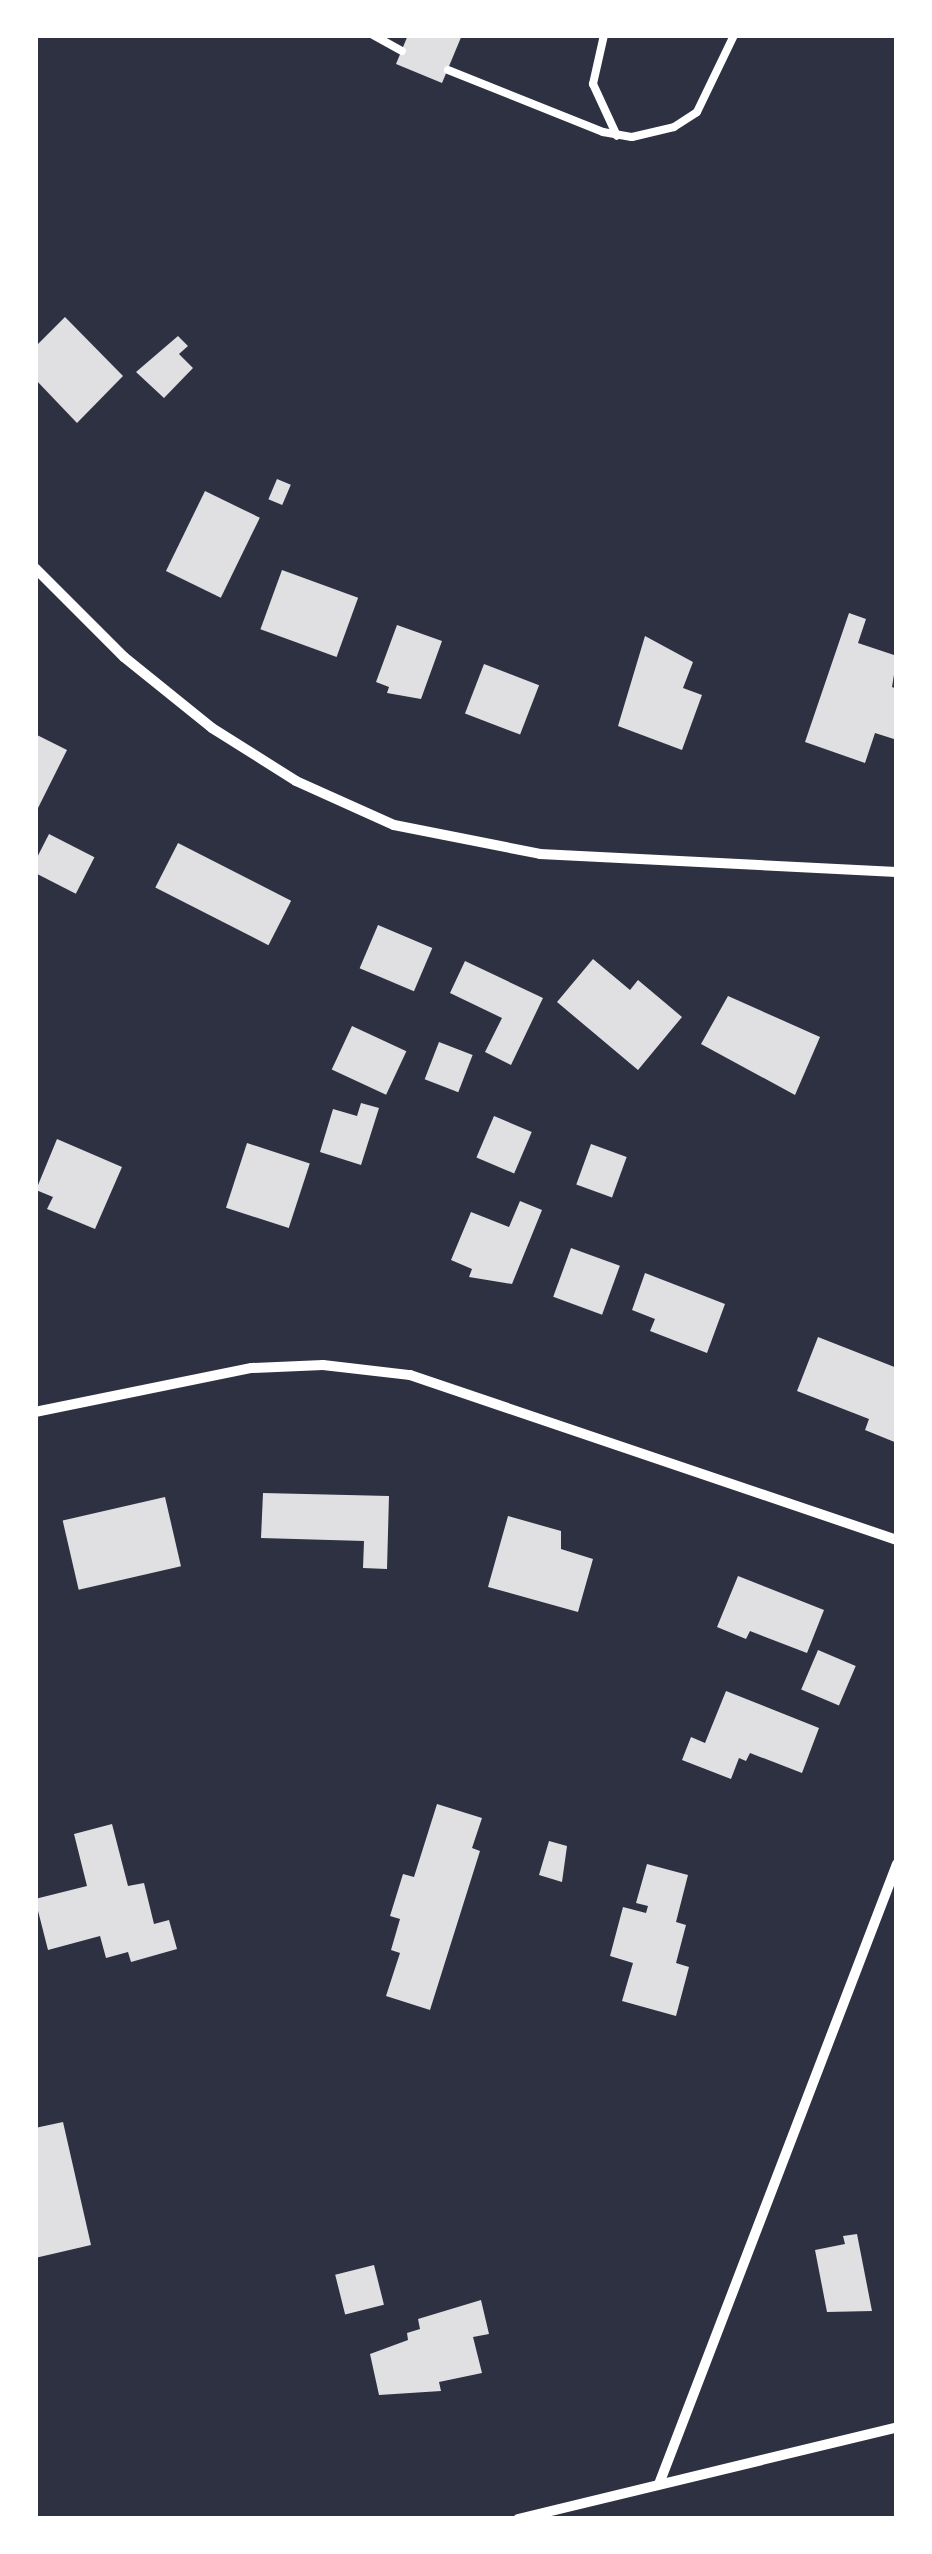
<!DOCTYPE html>
<style>
body{margin:0}
#map{position:relative;width:932px;height:2554px;overflow:hidden;background:#2d3142;font-family:Montserrat,sans-serif}
div>[style]{position:absolute}
[style*='--x']{left:calc(var(--x)*1px);top:calc(var(--y)*1px);width:calc(var(--w)*1px);rotate:calc(var(--a)*1deg)}
.building>*{inset:0;background:#e0e0e3;transform-origin:0 0}
.service>*{height:8px;margin:-4px;padding:0 4px;transform-origin:4px;border-radius:4px;background:#fff}
.minor>*{height:10px;margin:-5px;padding:0 5px;transform-origin:5px;border-radius:5px;background:#fff}
span{translate:-50% -50%;white-space:nowrap;text-align:center;line-height:1.15;-webkit-text-stroke:8px #fff;paint-order:stroke}
.frame{position:absolute;inset:0;border:38px solid #fff;pointer-events:none}
</style>
<div id="map">
<div class="building">
<i style="clip-path:polygon(408px 35px,462px 35px,442px 83px,396px 64px)"></i>
<i style="clip-path:polygon(65px 317px,123px 376px,77px 423px,35px 379px,35px 347px)"></i>
<i style="clip-path:polygon(178px 336px,188px 346px,179px 354px,193px 368px,164px 398px,136px 372px)"></i>
<i style="left:277px;top:479px;width:15px;height:22px;rotate:23deg"></i>
<i style="left:205px;top:491px;width:61px;height:89px;rotate:26deg"></i>
<i style="left:282px;top:570px;width:81px;height:63px;rotate:20deg"></i>
<i style="clip-path:polygon(849px 613px,866px 619px,858px 643px,897px 656px,892px 687px,897px 689px,897px 740px,875px 733px,865px 763px,805px 742px)"></i>
<i style="clip-path:polygon(397px 625px,442px 641px,421px 699px,387px 693px,389px 687px,376px 682px)"></i>
<i style="clip-path:polygon(645px 636px,693px 662px,683px 688px,702px 695px,682px 750px,618px 726px)"></i>
<i style="left:484px;top:664px;width:59px;height:53px;rotate:21deg"></i>
<i style="clip-path:polygon(35px 734px,67px 750px,35px 814px)"></i>
<i style="left:49px;top:834px;width:51px;height:41px;rotate:27deg"></i>
<i style="left:178px;top:843px;width:127px;height:50px;rotate:27deg"></i>
<i style="left:378px;top:925px;width:59px;height:47px;rotate:23deg"></i>
<i style="clip-path:polygon(593px 959px,630px 990px,638px 980px,682px 1017px,638px 1070px,557px 1002px)"></i>
<i style="clip-path:polygon(465px 961px,543px 998px,511px 1065px,485px 1052px,502px 1018px,450px 993px)"></i>
<i style="clip-path:polygon(728px 996px,820px 1037px,795px 1095px,701px 1044px)"></i>
<i style="left:352px;top:1026px;width:60px;height:48px;rotate:25deg"></i>
<i style="left:439px;top:1042px;width:36px;height:40px;rotate:21deg"></i>
<i style="clip-path:polygon(361px 1103px,379px 1108px,361px 1165px,320px 1152px,333px 1109px,357px 1116px)"></i>
<i style="left:494px;top:1116px;width:41px;height:45px;rotate:23deg"></i>
<i style="clip-path:polygon(57px 1139px,122px 1167px,95px 1229px,47px 1209px,53px 1197px,36px 1190px)"></i>
<i style="left:247px;top:1143px;width:66px;height:68px;rotate:18deg"></i>
<i style="left:591px;top:1144px;width:38px;height:43px;rotate:20deg"></i>
<i style="clip-path:polygon(520px 1201px,542px 1210px,512px 1284px,469px 1277px,472px 1269px,451px 1260px,471px 1212px,509px 1227px)"></i>
<i style="left:571px;top:1248px;width:52px;height:52px;rotate:20deg"></i>
<i style="clip-path:polygon(645px 1273px,725px 1304px,707px 1353px,650px 1331px,655px 1319px,632px 1310px)"></i>
<i style="clip-path:polygon(818px 1337px,897px 1368px,897px 1443px,865px 1430px,869px 1419px,797px 1391px)"></i>
<i style="clip-path:polygon(263px 1493px,389px 1496px,387px 1569px,363px 1568px,364px 1541px,261px 1538px)"></i>
<i style="left:165px;top:1497px;width:71px;height:105px;rotate:77deg"></i>
<i style="clip-path:polygon(508px 1516px,561px 1531px,561px 1549px,593px 1559px,578px 1612px,488px 1587px)"></i>
<i style="clip-path:polygon(738px 1576px,824px 1610px,807px 1653px,750px 1631px,746px 1639px,717px 1627px)"></i>
<i style="left:818px;top:1650px;width:41px;height:43px;rotate:23deg"></i>
<i style="clip-path:polygon(726px 1691px,819px 1728px,802px 1773px,750px 1753px,746px 1761px,739px 1758px,731px 1779px,682px 1760px,691px 1737px,705px 1743px)"></i>
<i style="clip-path:polygon(437px 1804px,482px 1818px,472px 1848px,480px 1851px,430px 2010px,386px 1996px,400px 1953px,391px 1950px,400px 1919px,390px 1916px,403px 1874px,414px 1877px)"></i>
<i style="clip-path:polygon(112px 1824px,128px 1886px,144px 1883px,154px 1924px,169px 1920px,177px 1949px,131px 1962px,128px 1952px,106px 1958px,100px 1936px,48px 1950px,35px 1899px,87px 1886px,74px 1834px)"></i>
<i style="clip-path:polygon(549px 1841px,567px 1846px,562px 1882px,539px 1875px)"></i>
<i style="clip-path:polygon(647px 1864px,688px 1875px,676px 1922px,686px 1925px,676px 1963px,689px 1967px,676px 2016px,622px 2001px,633px 1963px,610px 1956px,623px 1907px,646px 1913px,648px 1906px,636px 1903px)"></i>
<i style="clip-path:polygon(63px 2122px,91px 2245px,35px 2258px,35px 2128px)"></i>
<i style="clip-path:polygon(857px 2234px,872px 2311px,827px 2312px,815px 2250px,845px 2244px,843px 2236px)"></i>
<i style="left:374px;top:2265px;width:41px;height:40px;rotate:76deg"></i>
<i style="clip-path:polygon(481px 2300px,489px 2334px,473px 2337px,482px 2373px,439px 2382px,441px 2391px,379px 2395px,370px 2354px,408px 2340px,407px 2333px,420px 2329px,418px 2319px)"></i>
</div>
<div class="service">
<i style="--x:373;--y:35;--w:33;--a:29"></i>
<i style="--x:604;--y:35;--w:50;--a:102.7"></i>
<i style="--x:593;--y:84;--w:57;--a:65.2"></i>
<i style="--x:448;--y:70;--w:167;--a:21.8"></i>
<i style="--x:603;--y:132;--w:29;--a:10"></i>
<i style="--x:632;--y:137;--w:43;--a:-13.4"></i>
<i style="--x:674;--y:127;--w:27;--a:-33"></i>
<i style="--x:697;--y:112;--w:85;--a:-64.3"></i>
</div>
<div class="minor">
<i style="--x:35;--y:568;--w:126;--a:45"></i>
<i style="--x:124;--y:657;--w:113;--a:38.9"></i>
<i style="--x:212;--y:728;--w:99;--a:32.2"></i>
<i style="--x:296;--y:781;--w:107;--a:24.2"></i>
<i style="--x:394;--y:825;--w:149;--a:11.2"></i>
<i style="--x:540;--y:854;--w:357;--a:2.9"></i>
<i style="--x:35;--y:1412;--w:221;--a:-11.5"></i>
<i style="--x:252;--y:1368;--w:71;--a:-2.4"></i>
<i style="--x:323;--y:1365;--w:88;--a:6.6"></i>
<i style="--x:410;--y:1375;--w:514;--a:18.72"></i>
<i style="--x:659;--y:2484;--w:664;--a:-69"></i>
<i style="--x:518;--y:2519;--w:390;--a:-13.6"></i>
</div>
<div class="frame"></div>
</div>
